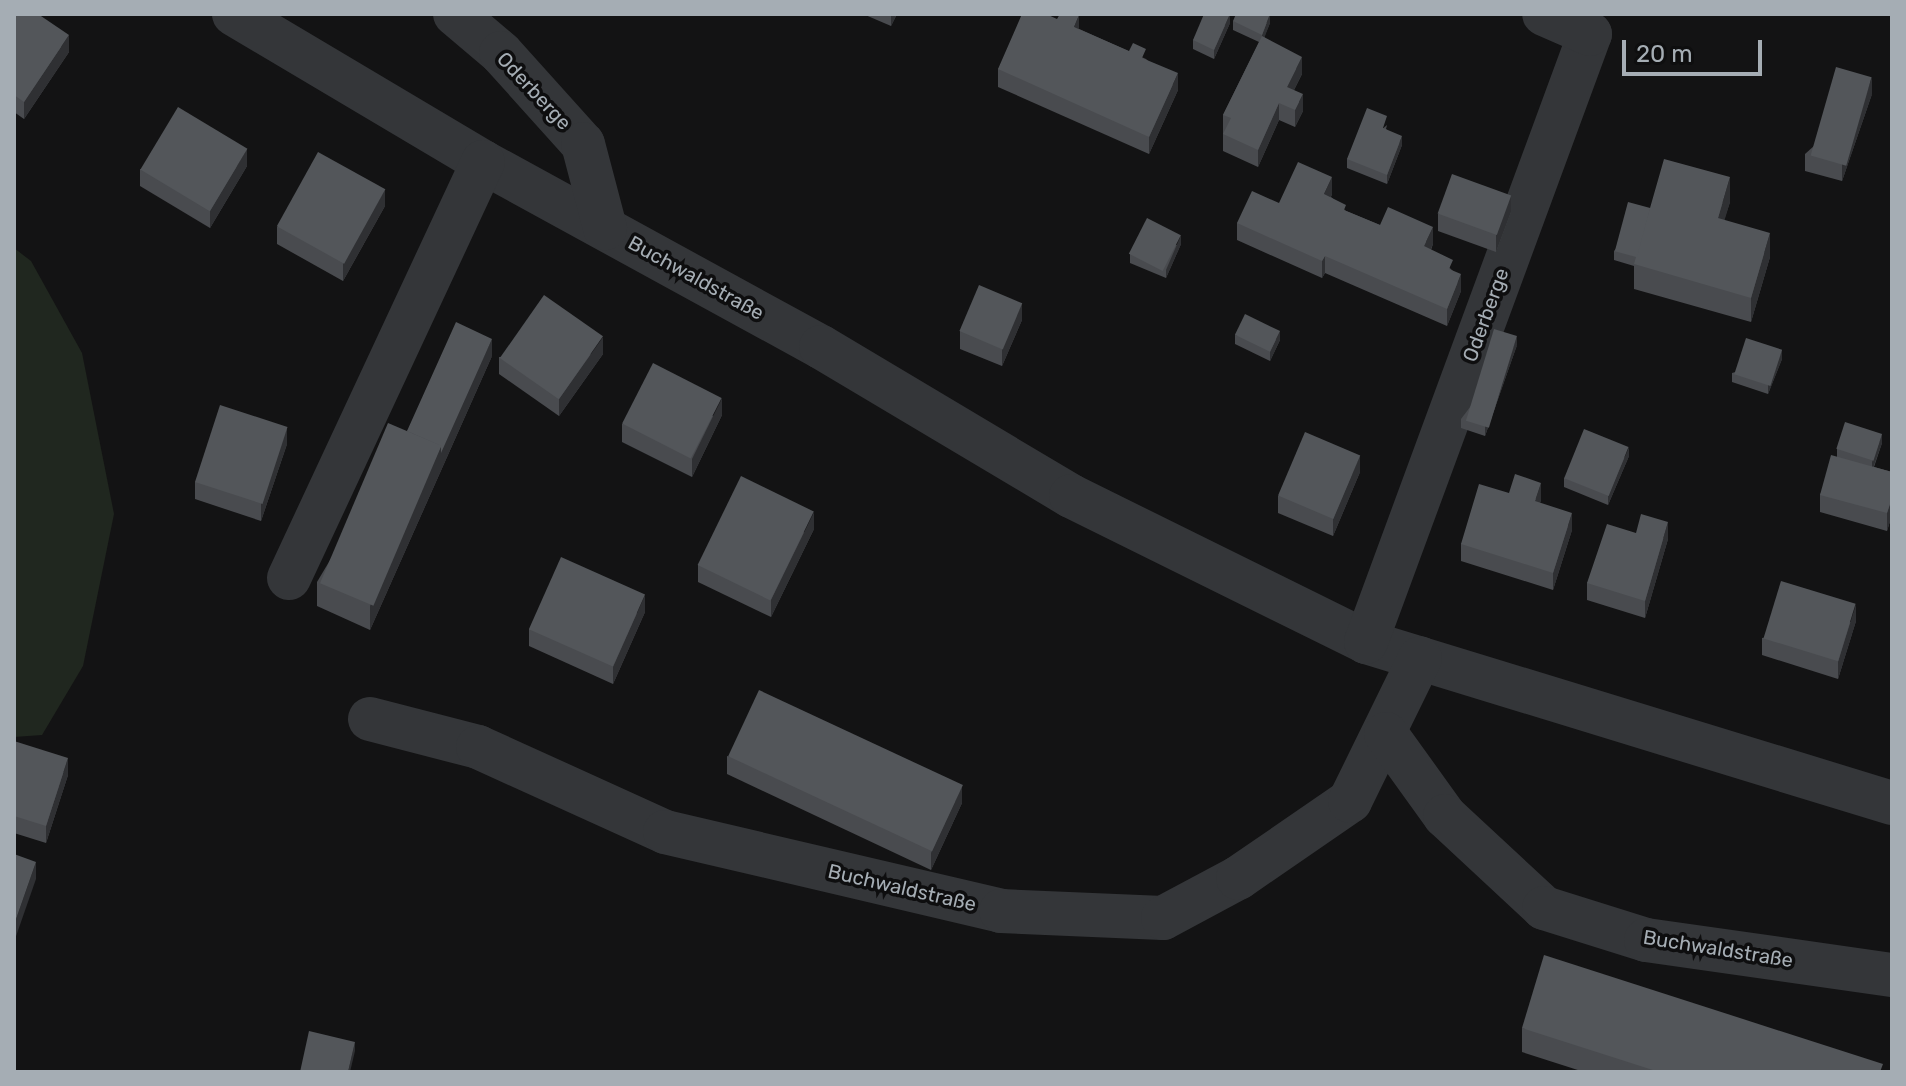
<!DOCTYPE html>
<meta charset="utf-8">
<style>
body{margin:0}
#map{position:relative;width:1906px;height:1086px;overflow:hidden;background:#131314;font-family:Rubik,sans-serif}
div>[style]{position:absolute}
[style*='--x']{left:calc(var(--x)*1px);top:calc(var(--y)*1px);width:calc(var(--w)*1px);rotate:calc(var(--a)*1deg)}
.green>*{inset:0;background:#20271f}
.street>*{height:44px;margin:-22px;padding:0 22px;transform-origin:22px;border-radius:22px;background:#343639}
.wall>*{inset:0;background:#494b4f}
.shaded-wall>*{inset:0;background:#2f3033}
.building>*{inset:0;background:#53565a;transform-origin:0 0}
span{translate:-50% -50%;white-space:nowrap;text-align:center;line-height:1.15;-webkit-text-stroke:7px #0e0e0f;paint-order:stroke}
.street-label{font-size:20px;color:#a5adb4}
.frame{position:absolute;inset:0;border:16px solid #a5adb4;pointer-events:none}
.scale{position:absolute;left:1622px;top:40px;width:140px;height:36px;box-sizing:border-box;border:4px solid #a5adb4;border-top:0;padding-left:10px;font-size:24px;line-height:28px;white-space:nowrap;color:#a5adb4;-webkit-text-stroke:6px #0e0e0f;paint-order:stroke}
</style>
<div id="map">
<div class="green">
<i style="clip-path:polygon(14px 248px,31px 261px,82px 353px,114px 514px,83px 666px,42px 735px,14px 737px)"></i>
</div>
<div class="street">
<i style="--x:234;--y:14;--w:290;--a:30.7"></i>
<i style="--x:483;--y:162;--w:385;--a:28.7"></i>
<i style="--x:821;--y:347;--w:291;--a:30.8"></i>
<i style="--x:1071;--y:496;--w:329;--a:26.3"></i>
<i style="--x:1366;--y:642;--w:550;--a:17.02"></i>
<i style="--x:455;--y:14;--w:60;--a:40.3"></i>
<i style="--x:501;--y:53;--w:122;--a:48"></i>
<i style="--x:583;--y:144;--w:87;--a:75.3"></i>
<i style="--x:289;--y:578;--w:459;--a:-65"></i>
<i style="--x:1366;--y:642;--w:648;--a:-69.78"></i>
<i style="--x:1590;--y:34;--w:50;--a:-156.5"></i>
<i style="--x:370;--y:719;--w:112;--a:14.5"></i>
<i style="--x:478;--y:747;--w:205;--a:24.4"></i>
<i style="--x:665;--y:832;--w:345;--a:13.2"></i>
<i style="--x:1001;--y:911;--w:162;--a:2.5"></i>
<i style="--x:1163;--y:918;--w:85;--a:-28.1"></i>
<i style="--x:1238;--y:878;--w:136;--a:-34.5"></i>
<i style="--x:1350;--y:801;--w:159;--a:-63.9"></i>
<i style="--x:1386;--y:734;--w:101;--a:54.3"></i>
<i style="--x:1445;--y:816;--w:135;--a:42.9"></i>
<i style="--x:1544;--y:908;--w:107;--a:17.4"></i>
<i style="--x:1646;--y:940;--w:248;--a:8.1"></i>
</div>
<div class="wall">
<i style="clip-path:polygon(14px 14px,69px 52px,24px 119px,14px 112px)"></i>
<i style="clip-path:polygon(863px 14px,897px 14px,891px 26px)"></i>
<i style="clip-path:polygon(1057px 19px,1146px 59px,1178px 90px,1149px 154px,998px 87px,998px 69px)"></i>
<i style="clip-path:polygon(1233px 21px,1270px 23px,1264px 37px,1302px 74px,1294px 90px,1303px 111px,1295px 127px,1279px 120px,1258px 167px,1223px 151px,1223px 115px,1259px 42px,1233px 30px)"></i>
<i style="clip-path:polygon(1230px 23px,1214px 59px,1193px 49px,1193px 40px)"></i>
<i style="clip-path:polygon(1872px 94px,1842px 181px,1805px 171px,1805px 154px)"></i>
<i style="clip-path:polygon(1387px 125px,1386px 129px,1402px 145px,1387px 184px,1347px 168px,1347px 159px)"></i>
<i style="clip-path:polygon(247px 166px,210px 228px,140px 186px,140px 169px)"></i>
<i style="clip-path:polygon(1332px 194px,1331px 197px,1346px 211px,1380px 225px,1433px 244px,1431px 250px,1453px 271px,1461px 291px,1447px 326px,1325px 273px,1322px 278px,1237px 240px,1237px 223px,1279px 203px)"></i>
<i style="clip-path:polygon(1730px 202px,1724px 220px,1770px 257px,1751px 322px,1634px 289px,1634px 266px,1614px 260px,1614px 251px,1650px 208px)"></i>
<i style="clip-path:polygon(385px 206px,343px 281px,277px 244px,277px 227px)"></i>
<i style="clip-path:polygon(1511px 212px,1496px 252px,1438px 231px,1438px 214px)"></i>
<i style="clip-path:polygon(1181px 244px,1166px 278px,1130px 263px,1130px 254px)"></i>
<i style="clip-path:polygon(1022px 320px,1002px 366px,960px 349px,960px 331px)"></i>
<i style="clip-path:polygon(1235px 335px,1280px 340px,1270px 361px,1235px 344px)"></i>
<i style="clip-path:polygon(1517px 345px,1485px 436px,1461px 428px,1461px 419px)"></i>
<i style="clip-path:polygon(603px 354px,559px 416px,499px 374px,499px 357px)"></i>
<i style="clip-path:polygon(492px 356px,370px 630px,317px 606px,317px 582px,407px 431px)"></i>
<i style="clip-path:polygon(1782px 359px,1768px 394px,1732px 382px,1732px 373px)"></i>
<i style="clip-path:polygon(722px 415px,692px 477px,622px 442px,622px 424px)"></i>
<i style="clip-path:polygon(1882px 443px,1874px 467px,1892px 472px,1892px 515px,1887px 531px,1820px 512px,1820px 495px,1837px 457px,1837px 449px)"></i>
<i style="clip-path:polygon(287px 444px,261px 521px,195px 499px,195px 482px)"></i>
<i style="clip-path:polygon(1629px 456px,1608px 505px,1564px 487px,1564px 478px)"></i>
<i style="clip-path:polygon(1360px 472px,1333px 536px,1278px 513px,1278px 496px)"></i>
<i style="clip-path:polygon(1509px 493px,1541px 500px,1540px 503px,1572px 530px,1553px 590px,1461px 561px,1461px 544px)"></i>
<i style="clip-path:polygon(814px 529px,771px 617px,698px 582px,698px 565px)"></i>
<i style="clip-path:polygon(1636px 533px,1668px 539px,1645px 618px,1587px 600px,1587px 583px)"></i>
<i style="clip-path:polygon(645px 612px,613px 684px,529px 646px,529px 629px)"></i>
<i style="clip-path:polygon(1856px 621px,1838px 679px,1762px 655px,1762px 638px)"></i>
<i style="clip-path:polygon(14px 741px,68px 775px,46px 843px,14px 833px)"></i>
<i style="clip-path:polygon(727px 756px,962px 803px,931px 870px,727px 774px)"></i>
<i style="clip-path:polygon(1522px 1028px,1883px 1072px,1584px 1072px,1522px 1052px)"></i>
</div>
<div class="shaded-wall">
<i style="clip-path:polygon(891px 14px,897px 14px,891px 26px)"></i>
<i style="clip-path:polygon(1230px 14px,1230px 23px,1214px 59px,1214px 50px)"></i>
<i style="clip-path:polygon(1270px 14px,1270px 23px,1262px 44px,1262px 35px)"></i>
<i style="clip-path:polygon(1079px 15px,1079px 32px,1074px 27px)"></i>
<i style="clip-path:polygon(69px 35px,69px 52px,24px 119px,24px 102px)"></i>
<i style="clip-path:polygon(1302px 57px,1302px 74px,1287px 104px,1287px 87px)"></i>
<i style="clip-path:polygon(1178px 73px,1178px 90px,1149px 154px,1149px 137px)"></i>
<i style="clip-path:polygon(1872px 77px,1872px 94px,1842px 181px,1842px 164px)"></i>
<i style="clip-path:polygon(1303px 94px,1303px 111px,1295px 127px,1295px 110px)"></i>
<i style="clip-path:polygon(1279px 103px,1279px 120px,1258px 167px,1258px 150px)"></i>
<i style="clip-path:polygon(1402px 136px,1402px 145px,1387px 184px,1387px 175px)"></i>
<i style="clip-path:polygon(247px 149px,247px 166px,210px 228px,210px 211px)"></i>
<i style="clip-path:polygon(1332px 177px,1332px 194px,1324px 211px,1324px 194px)"></i>
<i style="clip-path:polygon(1730px 177px,1730px 202px,1718px 242px,1718px 218px)"></i>
<i style="clip-path:polygon(385px 189px,385px 206px,343px 281px,343px 264px)"></i>
<i style="clip-path:polygon(1511px 195px,1511px 212px,1496px 252px,1496px 235px)"></i>
<i style="clip-path:polygon(1433px 227px,1433px 244px,1424px 264px,1424px 246px)"></i>
<i style="clip-path:polygon(1770px 233px,1770px 257px,1751px 322px,1751px 298px)"></i>
<i style="clip-path:polygon(1181px 235px,1181px 244px,1166px 278px,1166px 270px)"></i>
<i style="clip-path:polygon(1325px 256px,1325px 273px,1322px 278px,1322px 261px)"></i>
<i style="clip-path:polygon(1461px 274px,1461px 291px,1447px 326px,1447px 309px)"></i>
<i style="clip-path:polygon(1022px 303px,1022px 320px,1002px 366px,1002px 349px)"></i>
<i style="clip-path:polygon(1280px 331px,1280px 340px,1270px 361px,1270px 352px)"></i>
<i style="clip-path:polygon(1517px 336px,1517px 345px,1485px 436px,1485px 427px)"></i>
<i style="clip-path:polygon(603px 337px,603px 354px,559px 416px,559px 399px)"></i>
<i style="clip-path:polygon(492px 339px,492px 356px,370px 630px,370px 606px,441px 446px)"></i>
<i style="clip-path:polygon(1782px 350px,1782px 359px,1768px 394px,1768px 385px)"></i>
<i style="clip-path:polygon(722px 398px,722px 415px,692px 477px,692px 459px)"></i>
<i style="clip-path:polygon(287px 427px,287px 444px,261px 521px,261px 504px)"></i>
<i style="clip-path:polygon(1882px 434px,1882px 443px,1872px 471px,1872px 462px)"></i>
<i style="clip-path:polygon(1629px 447px,1629px 456px,1608px 505px,1608px 496px)"></i>
<i style="clip-path:polygon(1360px 455px,1360px 472px,1333px 536px,1333px 519px)"></i>
<i style="clip-path:polygon(1541px 483px,1541px 500px,1535px 518px,1535px 501px)"></i>
<i style="clip-path:polygon(1892px 498px,1892px 515px,1887px 531px,1887px 513px)"></i>
<i style="clip-path:polygon(814px 512px,814px 529px,771px 617px,771px 600px)"></i>
<i style="clip-path:polygon(1572px 513px,1572px 530px,1553px 590px,1553px 573px)"></i>
<i style="clip-path:polygon(1668px 522px,1668px 539px,1645px 618px,1645px 601px)"></i>
<i style="clip-path:polygon(645px 595px,645px 612px,613px 684px,613px 667px)"></i>
<i style="clip-path:polygon(1856px 604px,1856px 621px,1838px 679px,1838px 662px)"></i>
<i style="clip-path:polygon(68px 758px,68px 775px,46px 843px,46px 826px)"></i>
<i style="clip-path:polygon(962px 786px,962px 803px,931px 870px,931px 853px)"></i>
<i style="clip-path:polygon(36px 862px,36px 879px,14px 942px,14px 925px)"></i>
<i style="clip-path:polygon(355px 1042px,355px 1051px,350px 1072px,348px 1072px)"></i>
</div>
<div class="building">
<i style="clip-path:polygon(14px 14px,38px 14px,69px 35px,24px 102px,14px 95px)"></i>
<i style="clip-path:polygon(1022px 14px,1046px 14px,1057px 19px,1060px 14px,1078px 14px,1079px 15px,1074px 27px,1129px 51px,1133px 43px,1146px 49px,1142px 58px,1178px 73px,1149px 137px,998px 69px)"></i>
<i style="clip-path:polygon(1204px 14px,1230px 14px,1214px 50px,1193px 40px)"></i>
<i style="clip-path:polygon(1236px 14px,1270px 14px,1262px 35px,1233px 21px)"></i>
<i style="clip-path:polygon(1262px 36px,1302px 57px,1287px 87px,1303px 94px,1295px 110px,1279px 103px,1258px 150px,1223px 134px,1231px 118px,1223px 115px)"></i>
<i style="left:1836px;top:67px;width:37px;height:92px;rotate:16deg"></i>
<i style="left:178px;top:107px;width:81px;height:73px;rotate:31deg"></i>
<i style="clip-path:polygon(1367px 108px,1387px 116px,1383px 128px,1402px 136px,1387px 175px,1347px 159px)"></i>
<i style="left:318px;top:152px;width:77px;height:85px;rotate:29deg"></i>
<i style="clip-path:polygon(1664px 159px,1730px 177px,1718px 218px,1770px 233px,1751px 298px,1634px 264px)"></i>
<i style="clip-path:polygon(1298px 162px,1332px 177px,1324px 194px,1346px 205px,1344px 210px,1380px 225px,1388px 207px,1433px 227px,1424px 246px,1453px 260px,1449px 269px,1461px 274px,1447px 309px,1325px 256px,1322px 261px,1237px 223px,1252px 191px,1279px 203px)"></i>
<i style="left:1452px;top:174px;width:63px;height:42px;rotate:20deg"></i>
<i style="left:1628px;top:202px;width:23px;height:51px;rotate:15deg"></i>
<i style="left:1147px;top:218px;width:38px;height:40px;rotate:27deg"></i>
<i style="left:979px;top:285px;width:47px;height:50px;rotate:23deg"></i>
<i style="left:544px;top:295px;width:72px;height:77px;rotate:35deg"></i>
<i style="left:1245px;top:314px;width:39px;height:23px;rotate:26deg"></i>
<i style="clip-path:polygon(456px 322px,492px 339px,441px 453px,441px 446px,407px 431px)"></i>
<i style="left:1494px;top:329px;width:24px;height:96px;rotate:17deg"></i>
<i style="left:1746px;top:338px;width:38px;height:38px;rotate:18deg"></i>
<i style="left:653px;top:363px;width:77px;height:68px;rotate:27deg"></i>
<i style="left:220px;top:405px;width:71px;height:81px;rotate:18deg"></i>
<i style="left:1845px;top:422px;width:39px;height:28px;rotate:18deg"></i>
<i style="left:388px;top:423px;width:58px;height:174px;rotate:23deg"></i>
<i style="left:1584px;top:429px;width:48px;height:53px;rotate:22deg"></i>
<i style="left:1305px;top:432px;width:60px;height:69px;rotate:23deg"></i>
<i style="clip-path:polygon(1831px 455px,1892px 472px,1892px 498px,1887px 513px,1820px 495px)"></i>
<i style="clip-path:polygon(1515px 474px,1541px 483px,1535px 501px,1572px 513px,1553px 573px,1461px 544px,1479px 484px,1509px 493px)"></i>
<i style="left:741px;top:476px;width:81px;height:99px;rotate:26deg"></i>
<i style="clip-path:polygon(1641px 514px,1668px 522px,1645px 601px,1587px 583px,1607px 524px,1636px 533px)"></i>
<i style="left:561px;top:557px;width:92px;height:79px;rotate:24deg"></i>
<i style="left:1781px;top:581px;width:78px;height:60px;rotate:17deg"></i>
<i style="left:759px;top:690px;width:225px;height:73px;rotate:25deg"></i>
<i style="clip-path:polygon(14px 741px,68px 758px,46px 826px,14px 816px)"></i>
<i style="clip-path:polygon(14px 854px,36px 862px,14px 925px)"></i>
<i style="clip-path:polygon(1544px 955px,1883px 1064px,1880px 1072px,1659px 1072px,1522px 1028px)"></i>
<i style="clip-path:polygon(309px 1031px,355px 1042px,348px 1072px,300px 1072px)"></i>
</div>
<div class="street-label">
<span style="left:534px;top:91px;rotate:47deg">Oderberge</span>
<span style="left:696px;top:278px;rotate:29deg">Buchwaldstraße</span>
<span style="left:1486px;top:315px;rotate:-70deg">Oderberge</span>
<span style="left:902px;top:888px;rotate:13deg">Buchwaldstraße</span>
<span style="left:1718px;top:949px;rotate:9deg">Buchwaldstraße</span>
</div>
<div class="frame"></div>
<div class="scale">20 m</div>
</div>
